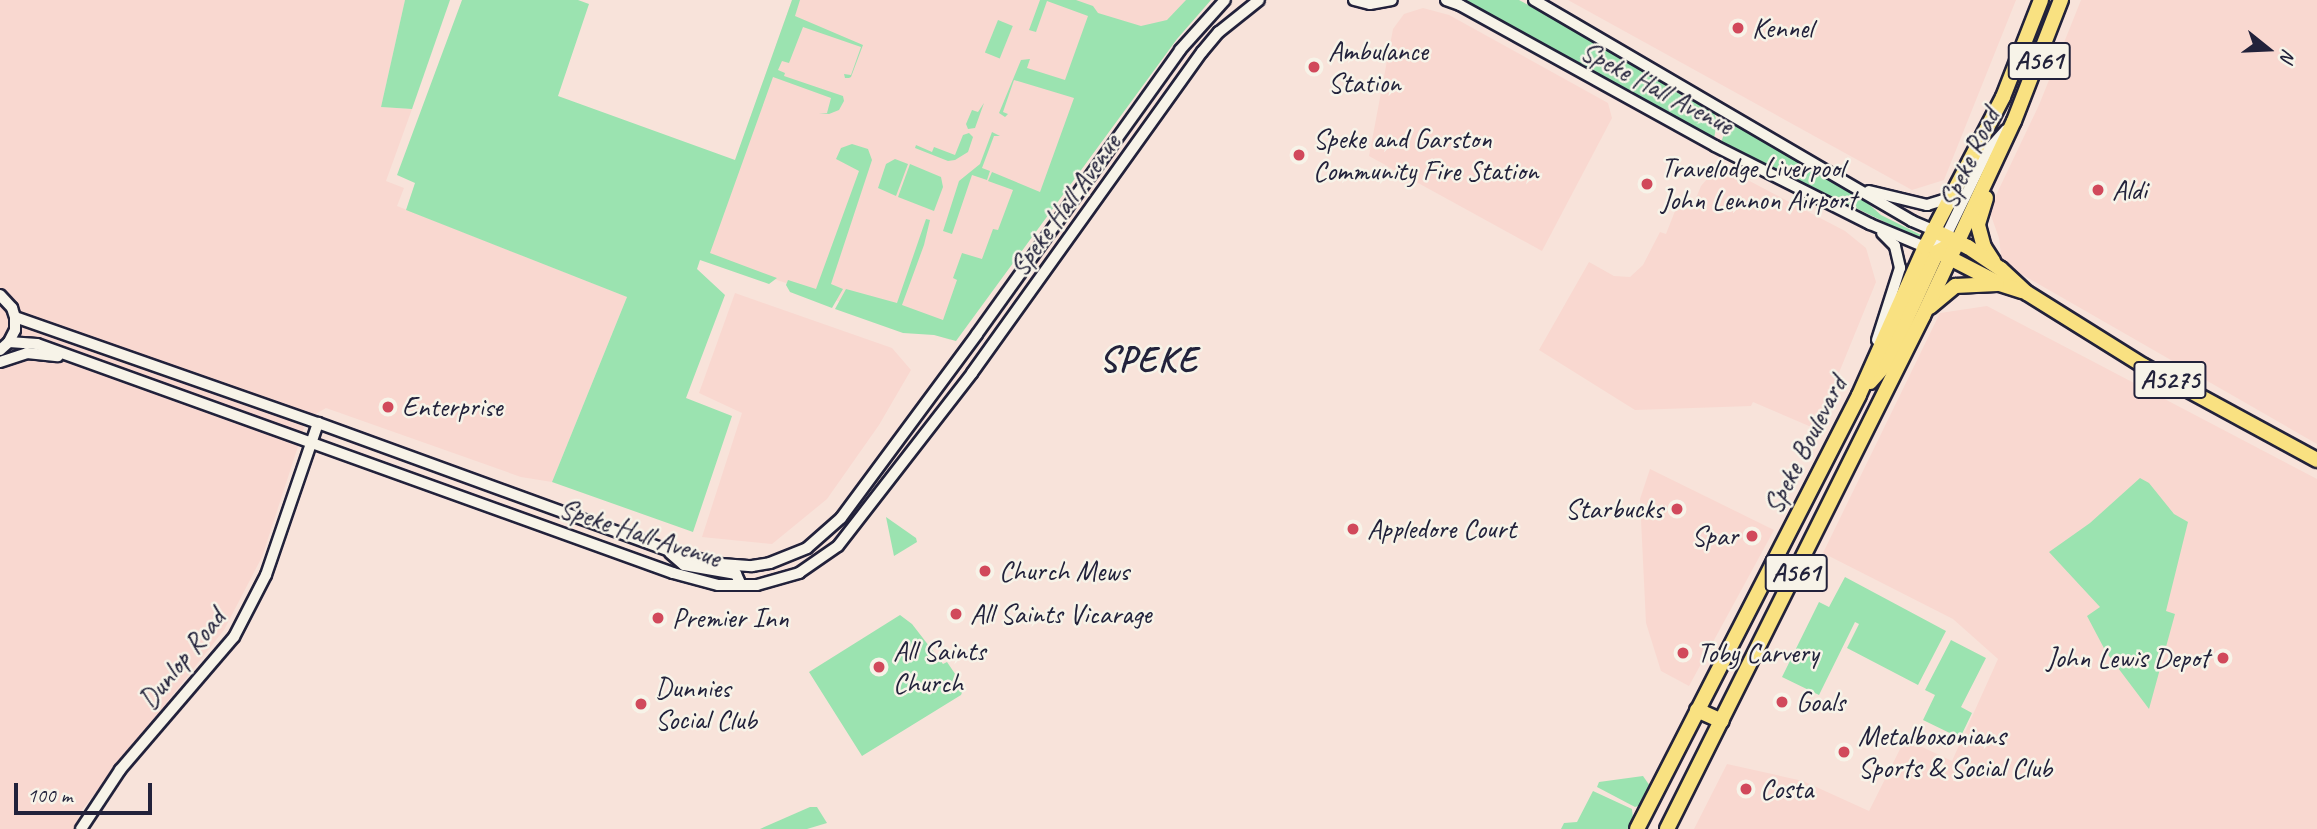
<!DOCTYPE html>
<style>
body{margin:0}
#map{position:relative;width:2317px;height:829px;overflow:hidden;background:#f8e3da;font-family:Caveat,sans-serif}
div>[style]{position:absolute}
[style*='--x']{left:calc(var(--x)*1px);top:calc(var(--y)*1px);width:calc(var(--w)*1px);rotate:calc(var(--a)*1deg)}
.built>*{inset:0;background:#f9d8d0}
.green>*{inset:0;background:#9be3b0;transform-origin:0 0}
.roads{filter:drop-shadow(2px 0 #22223b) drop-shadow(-2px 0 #22223b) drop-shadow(0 2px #22223b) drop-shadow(0 -2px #22223b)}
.minor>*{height:10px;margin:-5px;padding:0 5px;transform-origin:5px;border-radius:5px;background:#f7f3e8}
.highway>*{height:14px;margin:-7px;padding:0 7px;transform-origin:7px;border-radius:7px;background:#f9e181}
.dots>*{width:19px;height:19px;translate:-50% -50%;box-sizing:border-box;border:4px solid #f7f3e8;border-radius:50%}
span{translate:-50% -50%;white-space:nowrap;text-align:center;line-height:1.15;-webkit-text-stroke:5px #f7f3e8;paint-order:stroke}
.shield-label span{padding:2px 5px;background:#f7f3e8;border:2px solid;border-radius:5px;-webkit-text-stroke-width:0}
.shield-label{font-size:26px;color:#22223b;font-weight:700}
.poi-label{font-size:28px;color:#22223b}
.left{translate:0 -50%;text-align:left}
.right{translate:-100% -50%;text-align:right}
.street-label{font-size:28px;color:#22223b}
.district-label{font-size:35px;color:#22223b;font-weight:700;letter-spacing:2px}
.north{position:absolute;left:2233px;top:14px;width:70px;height:70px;-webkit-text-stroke:5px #f7f3e8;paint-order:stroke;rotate:108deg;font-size:19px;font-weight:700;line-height:28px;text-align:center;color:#22223b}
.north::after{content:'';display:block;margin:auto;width:24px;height:32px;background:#22223b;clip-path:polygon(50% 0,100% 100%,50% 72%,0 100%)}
.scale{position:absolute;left:14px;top:783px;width:138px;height:32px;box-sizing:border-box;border:4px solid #22223b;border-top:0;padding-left:9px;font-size:21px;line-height:24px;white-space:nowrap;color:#22223b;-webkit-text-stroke:5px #f7f3e8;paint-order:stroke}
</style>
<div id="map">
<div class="built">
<i style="clip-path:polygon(0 0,405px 0,381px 107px,412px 109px,386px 181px,404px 188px,397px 206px,627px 297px,552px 482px,521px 477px,326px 408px,307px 419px,262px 557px,224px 630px,81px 811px,74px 829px,0 829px)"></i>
<i style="clip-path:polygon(792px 0,1205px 0,950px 340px,702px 254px)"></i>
<i style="clip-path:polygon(1568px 0,2016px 0,1944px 180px,1912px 190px)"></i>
<i style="clip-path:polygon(2081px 0,2317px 0,2317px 444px,2002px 263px,1999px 238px,1989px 210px,2039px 105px)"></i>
<i style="clip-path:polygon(1423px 8px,1449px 15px,1608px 103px,1612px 118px,1542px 251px,1369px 156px,1393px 29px,1404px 14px)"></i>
<i style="clip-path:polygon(1719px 165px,1845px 231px,1866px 248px,1876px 282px,1816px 429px,1753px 402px,1751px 406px,1635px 410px,1539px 350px,1589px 262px,1614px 276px,1630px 277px,1643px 265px,1660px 232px,1666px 234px,1677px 206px,1691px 210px,1701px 186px)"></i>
<i style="clip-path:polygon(735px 293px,892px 348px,911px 370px,879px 425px,827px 499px,772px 544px,702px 537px,742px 413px,699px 393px)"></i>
<i style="clip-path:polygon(1987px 306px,2317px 479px,2317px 829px,1694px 829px,1727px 764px,1803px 781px,1869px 811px,1905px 739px,1952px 761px,1998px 659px,1953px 619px,1823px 553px,1940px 313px)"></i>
<i style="clip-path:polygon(1650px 469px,1774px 530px,1689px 686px,1661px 671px,1646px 623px,1640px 499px)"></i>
</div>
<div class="green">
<i style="clip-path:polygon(405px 0,450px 0,412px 109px,381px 107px)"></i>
<i style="clip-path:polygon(462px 0,578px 0,589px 4px,558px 96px,735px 160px,792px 0,800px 0,795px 16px,863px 45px,851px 77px,849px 78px,845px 78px,844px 74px,851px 75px,861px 47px,803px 27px,789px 63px,782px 61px,778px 70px,785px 73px,784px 76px,843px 96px,844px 101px,839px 110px,829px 114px,819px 113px,827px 113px,831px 98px,773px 77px,710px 253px,777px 278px,769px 284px,700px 260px,697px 269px,725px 295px,686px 398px,732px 416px,693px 532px,552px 482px,627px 297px,406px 210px,415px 183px,397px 175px)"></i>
<i style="clip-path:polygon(1040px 0,1076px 0,1093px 6px,1098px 13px,1141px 26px,1167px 20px,1186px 0,1211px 0,1177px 39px,956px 341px,934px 335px,903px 333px,835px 309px,846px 289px,897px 303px,926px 219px,930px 220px,924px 245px,902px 305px,943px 320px,957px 280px,953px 278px,962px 253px,982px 259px,993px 229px,998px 230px,1013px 190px,988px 181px,992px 172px,1040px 192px,1074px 98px,1014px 80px,1003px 112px,1008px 114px,1005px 117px,999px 113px,1021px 60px,1030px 59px,1027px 68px,1065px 80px,1088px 16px,1047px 1px,1036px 32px,1029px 30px)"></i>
<i style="clip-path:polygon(1458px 0,1519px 0,1662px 78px,1676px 92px,1714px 113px,1717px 121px,1714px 139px)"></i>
<i style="left:998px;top:20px;width:16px;height:35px;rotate:22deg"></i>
<i style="clip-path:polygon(984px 103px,975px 128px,968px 129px,966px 124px,972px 110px,978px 112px)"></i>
<i style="clip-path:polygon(1721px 113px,1837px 176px,1881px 215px,1921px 235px,1920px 239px,1721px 143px,1726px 127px)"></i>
<i style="clip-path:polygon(992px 132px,1000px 136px,994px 136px,982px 168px,990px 171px,987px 180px,972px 175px,952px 234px,943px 231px,959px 181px,980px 164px)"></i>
<i style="clip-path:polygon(969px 133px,973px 137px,968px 152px,955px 160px,948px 161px,915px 148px,916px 145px,932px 152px,934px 147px,955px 155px,963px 135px)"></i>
<i style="clip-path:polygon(852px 144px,868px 149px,872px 160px,831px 284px,843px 289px,832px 308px,790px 292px,786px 285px,788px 280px,816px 289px,859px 171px,836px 159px,841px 148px)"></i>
<i style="clip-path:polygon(895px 159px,908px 164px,896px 196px,878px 188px,886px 164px)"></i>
<i style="clip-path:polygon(910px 164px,941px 177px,943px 187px,934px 211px,898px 197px)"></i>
<i style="clip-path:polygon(2140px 478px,2149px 483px,2174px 514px,2188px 522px,2166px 611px,2175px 614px,2149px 709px,2106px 652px,2087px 616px,2100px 607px,2049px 552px,2090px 523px)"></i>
<i style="clip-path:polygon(886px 517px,916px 538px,917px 542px,894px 556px)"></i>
<i style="clip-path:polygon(1845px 577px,1946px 631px,1918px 685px,1847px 648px,1859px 624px,1855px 622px,1819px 695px,1782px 677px,1819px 602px,1829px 607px)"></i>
<i style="clip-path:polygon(900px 615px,912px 624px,943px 664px,947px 662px,962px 684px,963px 690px,961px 695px,862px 756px,809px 672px)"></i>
<i style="clip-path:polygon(1951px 640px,1986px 658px,1961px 707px,1972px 713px,1960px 738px,1923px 720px,1935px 695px,1925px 690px)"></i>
<i style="clip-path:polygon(1643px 776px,1650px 786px,1641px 805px,1635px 807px,1597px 787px,1599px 782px)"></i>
<i style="clip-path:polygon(1593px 791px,1632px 809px,1633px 819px,1629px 829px,1561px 829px,1564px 823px,1577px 822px)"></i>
<i style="clip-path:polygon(810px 807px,817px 807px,827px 823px,807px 829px,760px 829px)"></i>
</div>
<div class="roads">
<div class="minor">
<i style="--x:1354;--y:0;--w:16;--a:14"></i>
<i style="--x:1370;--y:4;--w:22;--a:-10"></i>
<i style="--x:1446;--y:0;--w:15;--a:20"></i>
<i style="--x:1460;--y:5;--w:291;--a:28.9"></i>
<i style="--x:1715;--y:146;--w:174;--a:26.7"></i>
<i style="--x:1870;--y:224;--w:60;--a:22.7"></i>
<i style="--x:1925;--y:247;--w:24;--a:-28"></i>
<i style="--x:1946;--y:236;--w:96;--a:-64"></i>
<i style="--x:1988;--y:150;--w:27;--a:-48"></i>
<i style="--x:1534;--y:0;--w:438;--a:30.3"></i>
<i style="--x:1912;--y:221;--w:23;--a:23"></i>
<i style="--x:1869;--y:191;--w:60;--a:13.6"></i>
<i style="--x:1927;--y:205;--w:24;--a:-17"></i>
<i style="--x:0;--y:295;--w:18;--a:47"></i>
<i style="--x:12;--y:308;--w:9;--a:72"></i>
<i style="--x:15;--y:317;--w:13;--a:90"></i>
<i style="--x:15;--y:330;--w:13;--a:117"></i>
<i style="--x:9;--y:342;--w:12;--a:138"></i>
<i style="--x:15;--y:317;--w:321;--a:19.3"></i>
<i style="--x:318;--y:423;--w:382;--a:20"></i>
<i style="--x:677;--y:554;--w:45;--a:12.8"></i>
<i style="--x:721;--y:564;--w:31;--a:4"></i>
<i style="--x:752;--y:566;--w:18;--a:-9"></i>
<i style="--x:770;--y:563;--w:40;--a:-22"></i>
<i style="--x:807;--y:548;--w:45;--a:-41.4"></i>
<i style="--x:841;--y:518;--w:229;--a:-53.5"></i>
<i style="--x:977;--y:334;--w:349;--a:-54.4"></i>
<i style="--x:1180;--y:50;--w:67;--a:-48"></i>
<i style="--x:1877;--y:340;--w:76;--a:-72.3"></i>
<i style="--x:1900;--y:268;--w:23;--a:-103"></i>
<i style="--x:1895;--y:246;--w:18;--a:-135"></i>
<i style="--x:9;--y:342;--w:28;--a:4"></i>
<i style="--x:37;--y:344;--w:676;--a:19.8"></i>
<i style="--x:673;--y:573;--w:47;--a:14.9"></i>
<i style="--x:718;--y:585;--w:39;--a:0"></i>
<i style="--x:757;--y:585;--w:44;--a:-15.9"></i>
<i style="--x:799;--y:573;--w:47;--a:-34.7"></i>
<i style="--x:838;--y:546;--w:219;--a:-52.2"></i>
<i style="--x:972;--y:373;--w:395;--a:-54.4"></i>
<i style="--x:1202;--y:52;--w:26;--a:-50"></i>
<i style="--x:1219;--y:32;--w:51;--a:-38.7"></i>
<i style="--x:0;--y:362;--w:28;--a:-18"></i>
<i style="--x:27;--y:353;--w:31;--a:6"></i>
<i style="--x:670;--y:553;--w:18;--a:41"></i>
<i style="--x:684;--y:565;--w:53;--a:9.8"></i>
<i style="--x:736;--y:574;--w:12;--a:66"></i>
<i style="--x:81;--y:829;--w:71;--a:-56.5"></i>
<i style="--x:120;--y:770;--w:175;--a:-49.4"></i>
<i style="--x:234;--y:637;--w:70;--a:-62.7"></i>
<i style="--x:266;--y:575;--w:161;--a:-71.1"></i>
</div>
<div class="highway">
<i style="--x:1986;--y:198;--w:28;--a:107"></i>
<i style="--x:1978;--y:225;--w:23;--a:75"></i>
<i style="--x:1984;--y:247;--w:17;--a:57"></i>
<i style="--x:1933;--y:230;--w:39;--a:26"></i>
<i style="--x:1968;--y:247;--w:40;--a:34"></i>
<i style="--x:2001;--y:269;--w:35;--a:43"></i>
<i style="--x:2027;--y:293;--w:138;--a:32"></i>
<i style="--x:2144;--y:366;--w:197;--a:28.5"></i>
<i style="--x:1942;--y:254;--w:65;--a:27.3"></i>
<i style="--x:2000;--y:284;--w:23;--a:18"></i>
<i style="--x:1930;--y:307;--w:33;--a:-40"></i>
<i style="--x:1955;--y:286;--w:42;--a:-2.7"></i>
<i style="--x:1870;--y:382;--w:24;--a:-48"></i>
<i style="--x:1886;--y:364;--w:123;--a:-65.5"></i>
<i style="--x:1937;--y:252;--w:23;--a:-29"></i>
<i style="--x:1697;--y:710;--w:27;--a:24"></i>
<i style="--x:1637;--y:829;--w:487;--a:-62.9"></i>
<i style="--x:1859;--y:395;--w:162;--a:-66"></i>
<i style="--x:1925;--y:247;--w:169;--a:-62.5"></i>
<i style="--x:2003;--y:97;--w:104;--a:-68.6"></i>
<i style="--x:1667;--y:829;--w:573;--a:-63.48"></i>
<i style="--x:1923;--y:316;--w:215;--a:-65"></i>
<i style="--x:2014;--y:121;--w:130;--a:-68.8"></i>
</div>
</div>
<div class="dots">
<i style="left:1738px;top:28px;background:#d1495b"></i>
<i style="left:1314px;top:67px;background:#d1495b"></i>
<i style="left:1299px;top:155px;background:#d1495b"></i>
<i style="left:1647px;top:184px;background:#d1495b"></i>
<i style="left:2098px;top:190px;background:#d1495b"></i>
<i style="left:388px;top:407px;background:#d1495b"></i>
<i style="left:1677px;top:509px;background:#d1495b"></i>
<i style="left:1353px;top:529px;background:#d1495b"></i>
<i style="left:1752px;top:536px;background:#d1495b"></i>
<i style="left:985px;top:571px;background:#d1495b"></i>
<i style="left:956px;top:614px;background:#d1495b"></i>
<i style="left:658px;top:618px;background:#d1495b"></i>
<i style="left:1683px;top:653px;background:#d1495b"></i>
<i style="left:2223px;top:658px;background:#d1495b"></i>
<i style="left:879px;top:667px;background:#d1495b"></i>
<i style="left:1782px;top:702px;background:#d1495b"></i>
<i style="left:641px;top:704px;background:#d1495b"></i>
<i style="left:1844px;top:752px;background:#d1495b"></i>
<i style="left:1746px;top:789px;background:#d1495b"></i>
</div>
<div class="shield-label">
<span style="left:2039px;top:61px">A561</span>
<span style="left:2170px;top:380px">A5275</span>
<span style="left:1796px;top:573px">A561</span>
</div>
<div class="poi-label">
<span class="left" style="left:1752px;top:28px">Kennel</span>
<span class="left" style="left:1328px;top:67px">Ambulance<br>Station</span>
<span class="left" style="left:1313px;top:155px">Speke and Garston<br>Community Fire Station</span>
<span class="left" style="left:1661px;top:184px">Travelodge Liverpool<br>John Lennon Airport</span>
<span class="left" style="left:2112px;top:190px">Aldi</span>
<span class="left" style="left:402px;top:407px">Enterprise</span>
<span class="right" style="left:1663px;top:509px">Starbucks</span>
<span class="left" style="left:1367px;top:529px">Appledore Court</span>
<span class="right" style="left:1738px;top:536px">Spar</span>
<span class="left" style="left:999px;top:571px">Church Mews</span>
<span class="left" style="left:970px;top:614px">All Saints Vicarage</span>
<span class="left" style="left:672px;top:618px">Premier Inn</span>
<span class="left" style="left:893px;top:667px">All Saints<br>Church</span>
<span class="left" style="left:1697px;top:653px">Toby Carvery</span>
<span class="right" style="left:2209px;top:658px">John Lewis Depot</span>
<span class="left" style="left:655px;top:704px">Dunnies<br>Social Club</span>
<span class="left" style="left:1796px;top:702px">Goals</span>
<span class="left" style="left:1858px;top:752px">Metalboxonians<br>Sports &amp; Social Club</span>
<span class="left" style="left:1760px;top:789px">Costa</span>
</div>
<div class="street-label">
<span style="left:1657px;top:88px;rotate:28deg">Speke Hall Avenue</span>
<span style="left:1969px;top:158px;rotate:-65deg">Speke Road</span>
<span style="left:1065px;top:205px;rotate:-54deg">Speke Hall Avenue</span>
<span style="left:1805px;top:445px;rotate:-63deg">Speke Boulevard</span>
<span style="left:640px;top:533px;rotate:18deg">Speke Hall Avenue</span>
<span style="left:182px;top:659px;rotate:-51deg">Dunlop Road</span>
</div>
<div class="district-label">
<span style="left:1149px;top:360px">SPEKE</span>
</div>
<div class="north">N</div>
<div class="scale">100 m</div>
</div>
